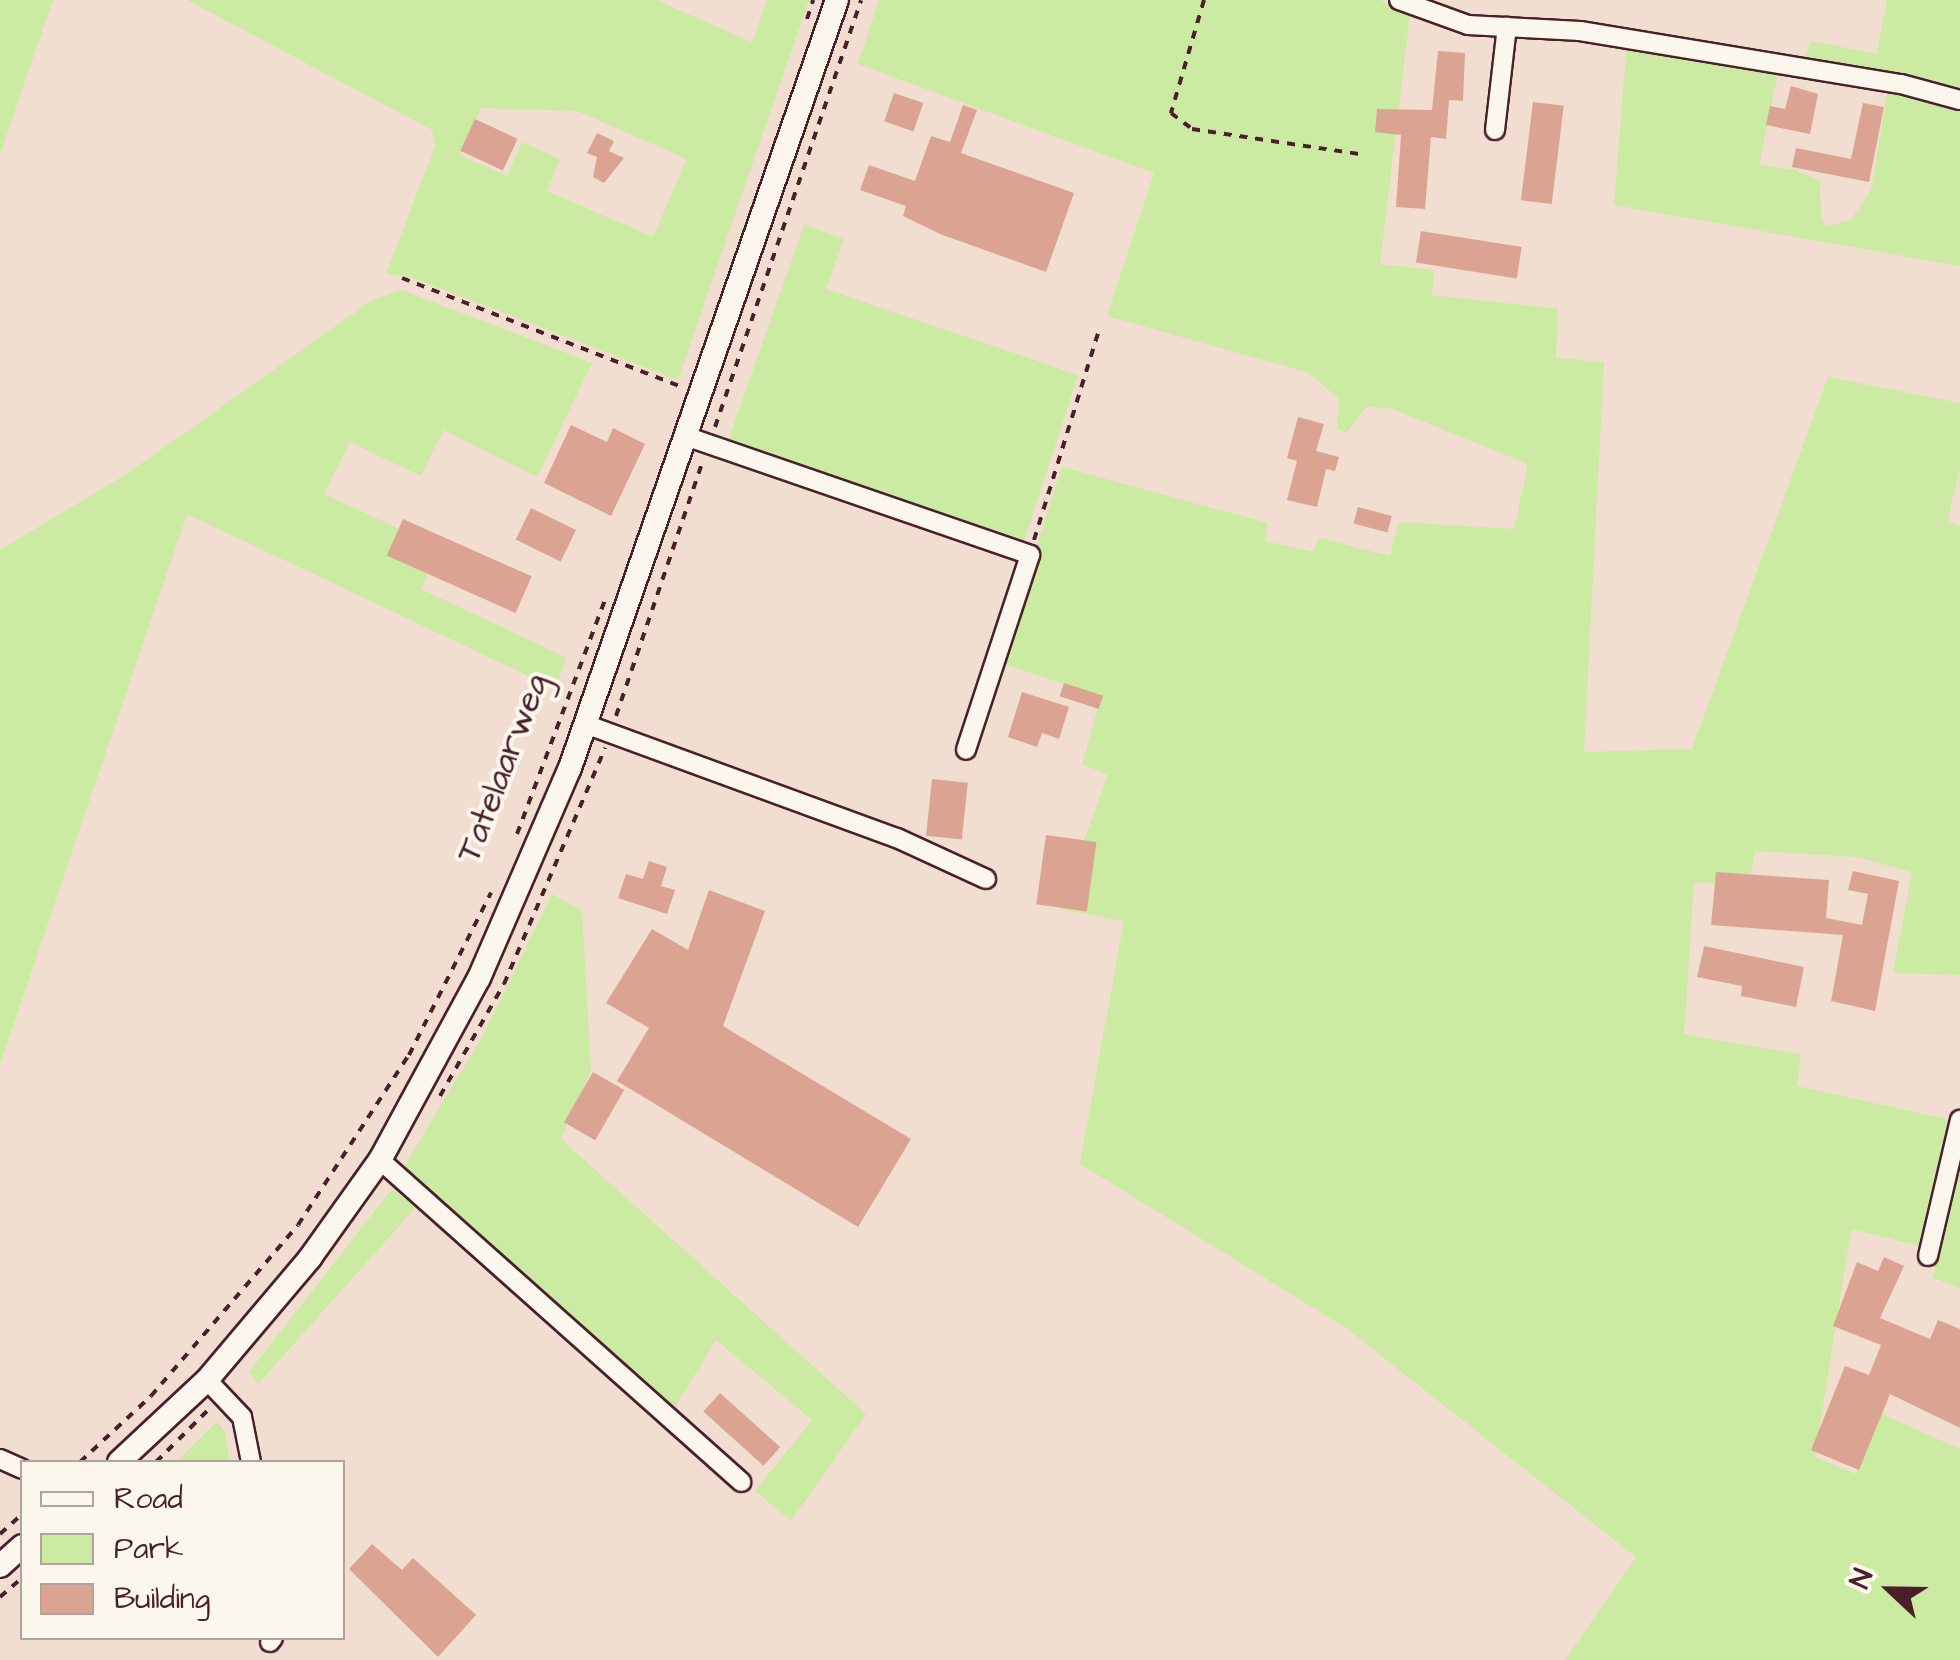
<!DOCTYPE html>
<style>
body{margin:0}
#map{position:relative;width:1960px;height:1660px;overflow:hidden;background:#f1ded1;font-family:"Architects Daughter",sans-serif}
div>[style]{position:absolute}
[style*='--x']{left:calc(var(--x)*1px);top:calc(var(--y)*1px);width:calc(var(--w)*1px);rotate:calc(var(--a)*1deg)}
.green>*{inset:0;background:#cbeaa2}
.building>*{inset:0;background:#dba492;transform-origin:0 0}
.path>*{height:4px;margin-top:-2px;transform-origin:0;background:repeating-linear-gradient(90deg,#4a1f2b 0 8px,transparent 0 16px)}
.roads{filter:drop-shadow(2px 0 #4a1f2b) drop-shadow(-2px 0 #4a1f2b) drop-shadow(0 2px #4a1f2b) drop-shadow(0 -2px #4a1f2b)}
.minor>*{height:18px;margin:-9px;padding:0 9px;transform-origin:9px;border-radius:9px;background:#fbf7ec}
.major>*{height:22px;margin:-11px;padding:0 11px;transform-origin:11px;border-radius:11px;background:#fbf7ec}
span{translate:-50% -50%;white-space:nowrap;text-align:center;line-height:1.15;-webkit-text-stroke:8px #fbf7ec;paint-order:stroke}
.street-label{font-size:35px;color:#4a1f2b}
.legend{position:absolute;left:20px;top:1460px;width:325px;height:180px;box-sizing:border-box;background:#fbf7ec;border:2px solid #b4a19f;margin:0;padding:12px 18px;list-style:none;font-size:30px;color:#4a1f2b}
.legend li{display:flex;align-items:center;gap:20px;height:50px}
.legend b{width:50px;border:2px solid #b4a19f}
.north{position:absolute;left:1840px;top:1540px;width:100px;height:100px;-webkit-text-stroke:8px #fbf7ec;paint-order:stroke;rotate:292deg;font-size:28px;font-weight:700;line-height:40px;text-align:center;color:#4a1f2b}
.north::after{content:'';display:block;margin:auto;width:35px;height:45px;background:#4a1f2b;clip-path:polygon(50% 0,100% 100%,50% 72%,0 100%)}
</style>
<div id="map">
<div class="green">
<i style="clip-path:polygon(0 0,53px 0,0 154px)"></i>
<i style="clip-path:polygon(evenodd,187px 0,656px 0,752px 42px,767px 0,809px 0,678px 380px,408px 276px,386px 274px,435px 146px,432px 130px,187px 0,481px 108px,577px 111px,687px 159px,653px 237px,547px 191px,560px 159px,522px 142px,507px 176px,460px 155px,481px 108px)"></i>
<i style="clip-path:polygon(879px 0,1380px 0,1410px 14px,1380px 264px,1434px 270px,1432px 295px,1558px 309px,1556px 358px,1604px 362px,1584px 752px,1692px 749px,1828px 377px,1960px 403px,1960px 468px,1947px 522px,1960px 526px,1960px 975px,1893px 973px,1912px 872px,1857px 857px,1755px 851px,1749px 885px,1694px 882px,1684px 1034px,1801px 1055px,1797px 1086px,1951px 1120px,1924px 1247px,1851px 1229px,1815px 1457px,1856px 1474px,1882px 1414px,1960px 1449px,1960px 1660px,1565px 1660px,1636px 1557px,1346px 1328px,1080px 1164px,1124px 921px,1059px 909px,1108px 775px,1082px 764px,1101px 697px,999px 662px,1062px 467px,1267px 523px,1265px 541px,1313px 552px,1319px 538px,1390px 556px,1399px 522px,1514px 529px,1528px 464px,1390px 408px,1366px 407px,1346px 433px,1337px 428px,1339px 399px,1309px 373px,1107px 316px,1154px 173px,858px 64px)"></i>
<i style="clip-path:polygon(1887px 0,1960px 0,1960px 88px,1805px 57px,1811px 41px,1877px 54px)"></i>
<i style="clip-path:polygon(1627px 42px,1779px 68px,1759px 165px,1796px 170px,1820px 181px,1821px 219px,1828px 226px,1851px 220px,1871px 190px,1888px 88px,1960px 104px,1960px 266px,1614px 205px)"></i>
<i style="clip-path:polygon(804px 225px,844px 239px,826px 289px,1078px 375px,1024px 542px,1012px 545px,728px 441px)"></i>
<i style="clip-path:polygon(402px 290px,592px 363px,537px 477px,443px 430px,421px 476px,350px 442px,324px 494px,439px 547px,421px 589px,567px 658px,554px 688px,187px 514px,0 1064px,0 550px,125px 475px,374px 299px)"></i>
<i style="clip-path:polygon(552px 894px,582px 911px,591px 1071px,561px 1139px,866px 1414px,791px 1521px,755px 1491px,812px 1420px,716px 1340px,670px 1415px,402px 1170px,485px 1032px)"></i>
<i style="clip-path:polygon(1960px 1150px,1960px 1288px,1933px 1278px)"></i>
<i style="clip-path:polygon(392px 1189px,416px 1207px,258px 1384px,249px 1372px)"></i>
<i style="clip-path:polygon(217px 1422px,225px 1432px,230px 1462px,176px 1462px)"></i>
</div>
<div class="building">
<i style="clip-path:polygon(1438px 51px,1465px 53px,1463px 101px,1449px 100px,1446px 139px,1431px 137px,1425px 209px,1396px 207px,1401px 135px,1375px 132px,1377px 109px,1432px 110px)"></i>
<i style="clip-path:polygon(1791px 86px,1818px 94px,1810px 134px,1766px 125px,1770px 106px,1785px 109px)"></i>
<i style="left:894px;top:93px;width:31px;height:30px;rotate:19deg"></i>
<i style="left:1533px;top:102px;width:31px;height:99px;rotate:7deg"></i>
<i style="clip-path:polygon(1863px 103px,1884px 107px,1869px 182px,1792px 167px,1796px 148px,1851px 159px)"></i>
<i style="clip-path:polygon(963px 105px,977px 110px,961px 153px,1074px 193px,1046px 272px,940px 234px,903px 216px,906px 206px,860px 190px,869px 165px,915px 181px,931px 136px,950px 142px)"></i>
<i style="left:475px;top:119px;width:47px;height:35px;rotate:25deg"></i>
<i style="clip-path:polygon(597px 133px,614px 141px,609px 151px,624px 158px,604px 183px,593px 177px,597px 157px,587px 153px)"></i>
<i style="left:1421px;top:231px;width:102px;height:32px;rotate:9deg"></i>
<i style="clip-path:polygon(1298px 417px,1324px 424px,1316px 451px,1339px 457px,1335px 471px,1326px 469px,1317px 507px,1287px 500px,1297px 461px,1287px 458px)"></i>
<i style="clip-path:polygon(571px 425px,607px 442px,613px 428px,645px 444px,611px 516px,544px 483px)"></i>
<i style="left:1358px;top:507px;width:35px;height:17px;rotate:15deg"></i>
<i style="left:531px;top:508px;width:50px;height:35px;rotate:26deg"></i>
<i style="left:403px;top:519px;width:141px;height:40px;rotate:24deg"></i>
<i style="left:1064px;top:683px;width:41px;height:14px;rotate:18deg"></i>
<i style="clip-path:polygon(1022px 692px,1069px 707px,1059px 739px,1042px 733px,1037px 747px,1008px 737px)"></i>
<i style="left:932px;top:779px;width:36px;height:57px;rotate:6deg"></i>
<i style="left:1046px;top:835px;width:51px;height:70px;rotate:8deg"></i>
<i style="clip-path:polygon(649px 861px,667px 867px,661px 886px,675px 890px,667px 914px,618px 898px,626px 874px,643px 879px)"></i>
<i style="clip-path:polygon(1853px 871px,1899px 881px,1875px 1011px,1831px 1001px,1843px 935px,1711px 925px,1716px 872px,1829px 880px,1826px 918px,1862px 925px,1868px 894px,1848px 890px)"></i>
<i style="clip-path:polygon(709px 890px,765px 911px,723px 1026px,911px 1139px,858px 1227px,617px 1081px,649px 1028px,606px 1003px,652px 929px,688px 950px)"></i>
<i style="clip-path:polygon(1704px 946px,1804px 967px,1796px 1007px,1741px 996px,1742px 986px,1697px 977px)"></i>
<i style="left:593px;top:1072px;width:36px;height:58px;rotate:30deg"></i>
<i style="clip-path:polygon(1884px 1257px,1904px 1266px,1880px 1318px,1930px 1339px,1938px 1320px,1960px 1329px,1960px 1428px,1890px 1394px,1859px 1470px,1811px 1450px,1845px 1366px,1869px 1375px,1881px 1345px,1833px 1326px,1857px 1262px,1878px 1271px)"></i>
<i style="left:720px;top:1393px;width:81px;height:25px;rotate:42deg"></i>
<i style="clip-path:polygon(372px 1544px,402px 1570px,413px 1558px,476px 1615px,438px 1657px,349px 1569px)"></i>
</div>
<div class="path">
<i style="--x:1204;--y:0;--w:118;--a:106.3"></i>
<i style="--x:1171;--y:113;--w:26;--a:37"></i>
<i style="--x:1192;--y:129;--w:175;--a:8.5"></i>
<i style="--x:807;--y:19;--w:20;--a:-72"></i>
<i style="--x:402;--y:278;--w:300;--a:21.3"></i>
<i style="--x:715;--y:427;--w:451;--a:-71.1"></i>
<i style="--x:1034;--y:540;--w:220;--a:-72.8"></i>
<i style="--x:616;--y:716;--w:270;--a:-71.2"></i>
<i style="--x:517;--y:834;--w:250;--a:-69.4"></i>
<i style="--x:440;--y:1096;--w:129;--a:-60.3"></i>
<i style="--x:504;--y:984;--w:257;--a:-66.8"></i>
<i style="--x:80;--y:1462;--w:97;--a:-42.9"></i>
<i style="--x:151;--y:1396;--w:225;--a:-49.3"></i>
<i style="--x:298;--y:1225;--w:203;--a:-56.9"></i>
<i style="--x:409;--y:1055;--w:182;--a:-63.2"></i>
<i style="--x:156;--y:1462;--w:75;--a:-45"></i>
<i style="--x:0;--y:1534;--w:30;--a:-42"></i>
<i style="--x:0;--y:1597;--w:29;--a:-41"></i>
</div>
<div class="roads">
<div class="minor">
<i style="--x:1399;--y:0;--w:73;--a:19.9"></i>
<i style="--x:1468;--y:25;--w:112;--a:3.1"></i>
<i style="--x:1580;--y:31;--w:325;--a:9.4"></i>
<i style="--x:1901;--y:84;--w:61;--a:15.2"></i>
<i style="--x:1495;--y:130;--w:104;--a:-83.4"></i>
<i style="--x:685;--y:436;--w:365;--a:19"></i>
<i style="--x:1030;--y:555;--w:205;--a:108.2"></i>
<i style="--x:585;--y:724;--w:332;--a:20.1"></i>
<i style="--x:897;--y:838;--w:98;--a:24.7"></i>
<i style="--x:380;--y:1160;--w:484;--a:41.7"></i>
<i style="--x:1928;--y:1256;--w:140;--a:-76.8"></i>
<i style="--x:207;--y:1380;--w:51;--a:46.6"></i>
<i style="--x:242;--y:1417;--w:46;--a:78.7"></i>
<i style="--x:0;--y:1459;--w:24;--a:24"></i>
<i style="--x:270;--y:1642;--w:5;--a:-53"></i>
</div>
<div class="major">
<i style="--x:119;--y:1462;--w:120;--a:-43"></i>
<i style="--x:207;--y:1380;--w:160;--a:-49.8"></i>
<i style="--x:310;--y:1258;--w:120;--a:-54.5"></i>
<i style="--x:380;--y:1160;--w:207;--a:-61.5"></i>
<i style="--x:479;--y:978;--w:229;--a:-66.6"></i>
<i style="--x:570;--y:768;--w:813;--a:-70.83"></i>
<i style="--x:0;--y:1566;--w:30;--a:-42"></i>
</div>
</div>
<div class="street-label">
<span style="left:503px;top:768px;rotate:-69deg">Tatelaarweg</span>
</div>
<ul class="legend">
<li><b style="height:12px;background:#fbf7ec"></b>Road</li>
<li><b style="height:28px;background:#cbeaa2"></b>Park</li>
<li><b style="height:28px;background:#dba492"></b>Building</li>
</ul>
<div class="north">N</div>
</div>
